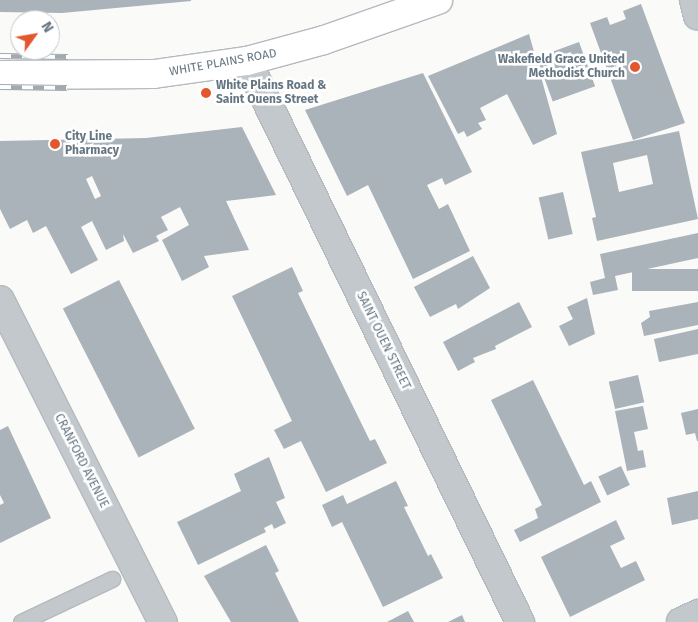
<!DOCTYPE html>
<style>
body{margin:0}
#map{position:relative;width:698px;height:622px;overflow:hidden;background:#fafaf8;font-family:"Fira Sans",sans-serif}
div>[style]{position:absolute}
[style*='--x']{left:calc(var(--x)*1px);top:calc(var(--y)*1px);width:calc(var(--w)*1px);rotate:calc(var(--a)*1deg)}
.building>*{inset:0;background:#aab3b9;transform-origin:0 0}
.roads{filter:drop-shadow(1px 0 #b5babe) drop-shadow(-1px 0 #b5babe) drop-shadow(0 1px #b5babe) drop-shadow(0 -1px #b5babe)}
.lane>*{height:15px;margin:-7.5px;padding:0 7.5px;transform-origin:7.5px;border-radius:7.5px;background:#c3c8cc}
.street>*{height:28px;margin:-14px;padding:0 14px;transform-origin:14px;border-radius:14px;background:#c3c8cc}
.primary>*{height:28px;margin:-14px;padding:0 14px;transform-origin:14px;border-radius:14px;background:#fff}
.rail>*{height:5.5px;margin-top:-2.75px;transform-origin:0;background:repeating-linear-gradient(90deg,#fff 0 11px,#a2aab0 0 22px);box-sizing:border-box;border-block:1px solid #a2aab0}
.dots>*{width:14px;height:14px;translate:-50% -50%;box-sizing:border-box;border:2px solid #fff;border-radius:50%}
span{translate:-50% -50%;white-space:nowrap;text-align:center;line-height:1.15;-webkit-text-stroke:5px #fff;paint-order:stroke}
.poi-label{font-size:12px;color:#657683;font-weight:700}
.right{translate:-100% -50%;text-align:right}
.left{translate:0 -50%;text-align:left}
.street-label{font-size:12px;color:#657683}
.north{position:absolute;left:10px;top:10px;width:50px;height:50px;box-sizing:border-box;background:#fff;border:1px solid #c1c8cd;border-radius:50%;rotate:58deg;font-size:14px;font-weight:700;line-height:20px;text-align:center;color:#657683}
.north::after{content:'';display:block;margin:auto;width:18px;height:22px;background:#e4572e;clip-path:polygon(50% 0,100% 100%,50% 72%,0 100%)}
</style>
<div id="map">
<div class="building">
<i style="clip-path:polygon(0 0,191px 0,191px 1px,62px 13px,0 12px)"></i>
<i style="clip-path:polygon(641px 4px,685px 123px,633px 140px,590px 23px,607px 17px,610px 25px,626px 19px,623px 11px)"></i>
<i style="clip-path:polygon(529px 34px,557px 134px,533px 145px,507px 94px,480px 108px,486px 120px,478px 123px,482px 129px,467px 137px,464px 131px,458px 134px,428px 76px)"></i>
<i style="left:579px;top:42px;width:47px;height:45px;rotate:70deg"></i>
<i style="clip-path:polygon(423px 73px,472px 172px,445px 185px,442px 178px,427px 185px,439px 209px,448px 204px,470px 251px,413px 279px,368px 185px,347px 196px,305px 110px)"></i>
<i style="clip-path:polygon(evenodd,242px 127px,276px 195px,226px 201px,249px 250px,204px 256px,209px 267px,182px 281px,162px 240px,189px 225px,180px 207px,161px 217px,168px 230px,156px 236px,159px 241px,133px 253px,123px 234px,124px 241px,106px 250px,92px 221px,81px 227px,98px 260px,71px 274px,46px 226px,33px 233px,27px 220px,10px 229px,0 209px,0 141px,146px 138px,242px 127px,92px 176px,101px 196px,95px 199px,86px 179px,92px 176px)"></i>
<i style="clip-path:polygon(evenodd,679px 131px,698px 219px,597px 241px,592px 218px,596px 217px,581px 152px,679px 131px,647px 155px,653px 184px,619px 192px,613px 163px,647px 155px)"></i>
<i style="left:563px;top:192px;width:43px;height:25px;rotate:77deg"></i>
<i style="clip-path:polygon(698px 233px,698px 258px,615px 276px,618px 290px,593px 295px,590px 282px,605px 278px,600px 254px)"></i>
<i style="clip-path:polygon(473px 256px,490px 288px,458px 309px,456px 304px,430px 317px,414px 287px)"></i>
<i style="clip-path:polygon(292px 267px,303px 291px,298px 293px,346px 392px,370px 441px,375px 439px,387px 463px,326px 492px,301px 441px,284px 449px,274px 430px,292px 421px,232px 296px)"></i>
<i style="left:698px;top:269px;width:22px;height:66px;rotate:90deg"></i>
<i style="left:119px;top:280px;width:167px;height:63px;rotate:63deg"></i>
<i style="clip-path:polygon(587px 298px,595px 334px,569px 346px,559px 326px,573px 319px,567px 307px)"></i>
<i style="clip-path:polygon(519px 302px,532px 327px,495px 346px,496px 349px,473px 358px,475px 362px,458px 371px,443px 342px)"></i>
<i style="clip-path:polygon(698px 302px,698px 325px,644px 336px,641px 323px,650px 317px,649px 311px)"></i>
<i style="clip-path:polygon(698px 329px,698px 354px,659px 362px,654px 339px)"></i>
<i style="left:638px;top:375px;width:28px;height:30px;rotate:77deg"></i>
<i style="clip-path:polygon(533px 380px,584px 485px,591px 481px,601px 502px,520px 542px,514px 530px,538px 518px,535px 509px,542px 505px,491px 400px)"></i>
<i style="clip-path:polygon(643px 406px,648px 429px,634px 432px,638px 451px,643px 450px,646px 467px,627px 471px,615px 411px)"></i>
<i style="clip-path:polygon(698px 409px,698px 441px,697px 441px,695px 433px,686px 435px,681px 413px)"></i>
<i style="clip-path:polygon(8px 426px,51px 518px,0 543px,0 505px,4px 503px,0 495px,0 430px)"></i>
<i style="clip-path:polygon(269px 457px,285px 498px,276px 502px,286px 523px,274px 529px,272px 524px,264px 528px,266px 532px,198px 565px,177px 522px,241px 491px,234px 474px)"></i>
<i style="left:621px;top:466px;width:21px;height:25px;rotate:65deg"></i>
<i style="clip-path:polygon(396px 481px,408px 506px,404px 507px,428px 556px,431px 554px,443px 578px,383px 607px,342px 522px,332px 527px,322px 505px,343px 495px,347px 504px)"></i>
<i style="clip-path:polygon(698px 491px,698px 519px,672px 525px,667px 498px)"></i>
<i style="clip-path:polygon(616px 520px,625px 539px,610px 546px,621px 568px,636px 561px,645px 580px,570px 617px,541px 557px)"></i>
<i style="clip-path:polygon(266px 545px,279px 571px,275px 573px,299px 622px,231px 622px,204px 576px)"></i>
<i style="clip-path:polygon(408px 611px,414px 622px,387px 622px)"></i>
<i style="clip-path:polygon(462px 615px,465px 622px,448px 622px)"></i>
</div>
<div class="roads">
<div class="lane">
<i style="--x:21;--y:622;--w:101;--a:-25.3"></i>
</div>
<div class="street">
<i style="--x:694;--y:0;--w:16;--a:76"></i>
<i style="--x:247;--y:61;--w:624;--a:64.05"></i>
<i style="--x:0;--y:300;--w:361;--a:63.2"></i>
<i style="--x:681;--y:622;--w:19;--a:-25"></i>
</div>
<div class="primary">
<i style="--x:0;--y:75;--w:154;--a:-0.4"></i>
<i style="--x:154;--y:74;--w:94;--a:-8"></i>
<i style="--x:247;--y:61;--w:80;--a:-15.3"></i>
<i style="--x:324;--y:40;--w:121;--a:-19.3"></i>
</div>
</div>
<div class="rail">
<i style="--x:0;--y:56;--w:68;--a:0.8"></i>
<i style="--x:0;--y:87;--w:67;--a:0.9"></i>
</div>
<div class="dots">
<i style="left:635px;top:67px;background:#e4572e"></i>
<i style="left:206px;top:93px;background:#e4572e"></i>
<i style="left:55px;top:144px;background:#e4572e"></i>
</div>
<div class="poi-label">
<span class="right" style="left:625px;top:67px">Wakefield Grace United<br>Methodist Church</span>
<span class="left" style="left:216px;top:93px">White Plains Road &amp;<br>Saint Ouens Street</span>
<span class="left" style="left:65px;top:144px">City Line<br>Pharmacy</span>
</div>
<div class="street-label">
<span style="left:223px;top:63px;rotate:-10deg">WHITE PLAINS ROAD</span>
<span style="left:383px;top:341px;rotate:64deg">SAINT OUEN STREET</span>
<span style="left:81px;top:461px;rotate:63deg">CRANFORD AVENUE</span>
</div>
<div class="north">N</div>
</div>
